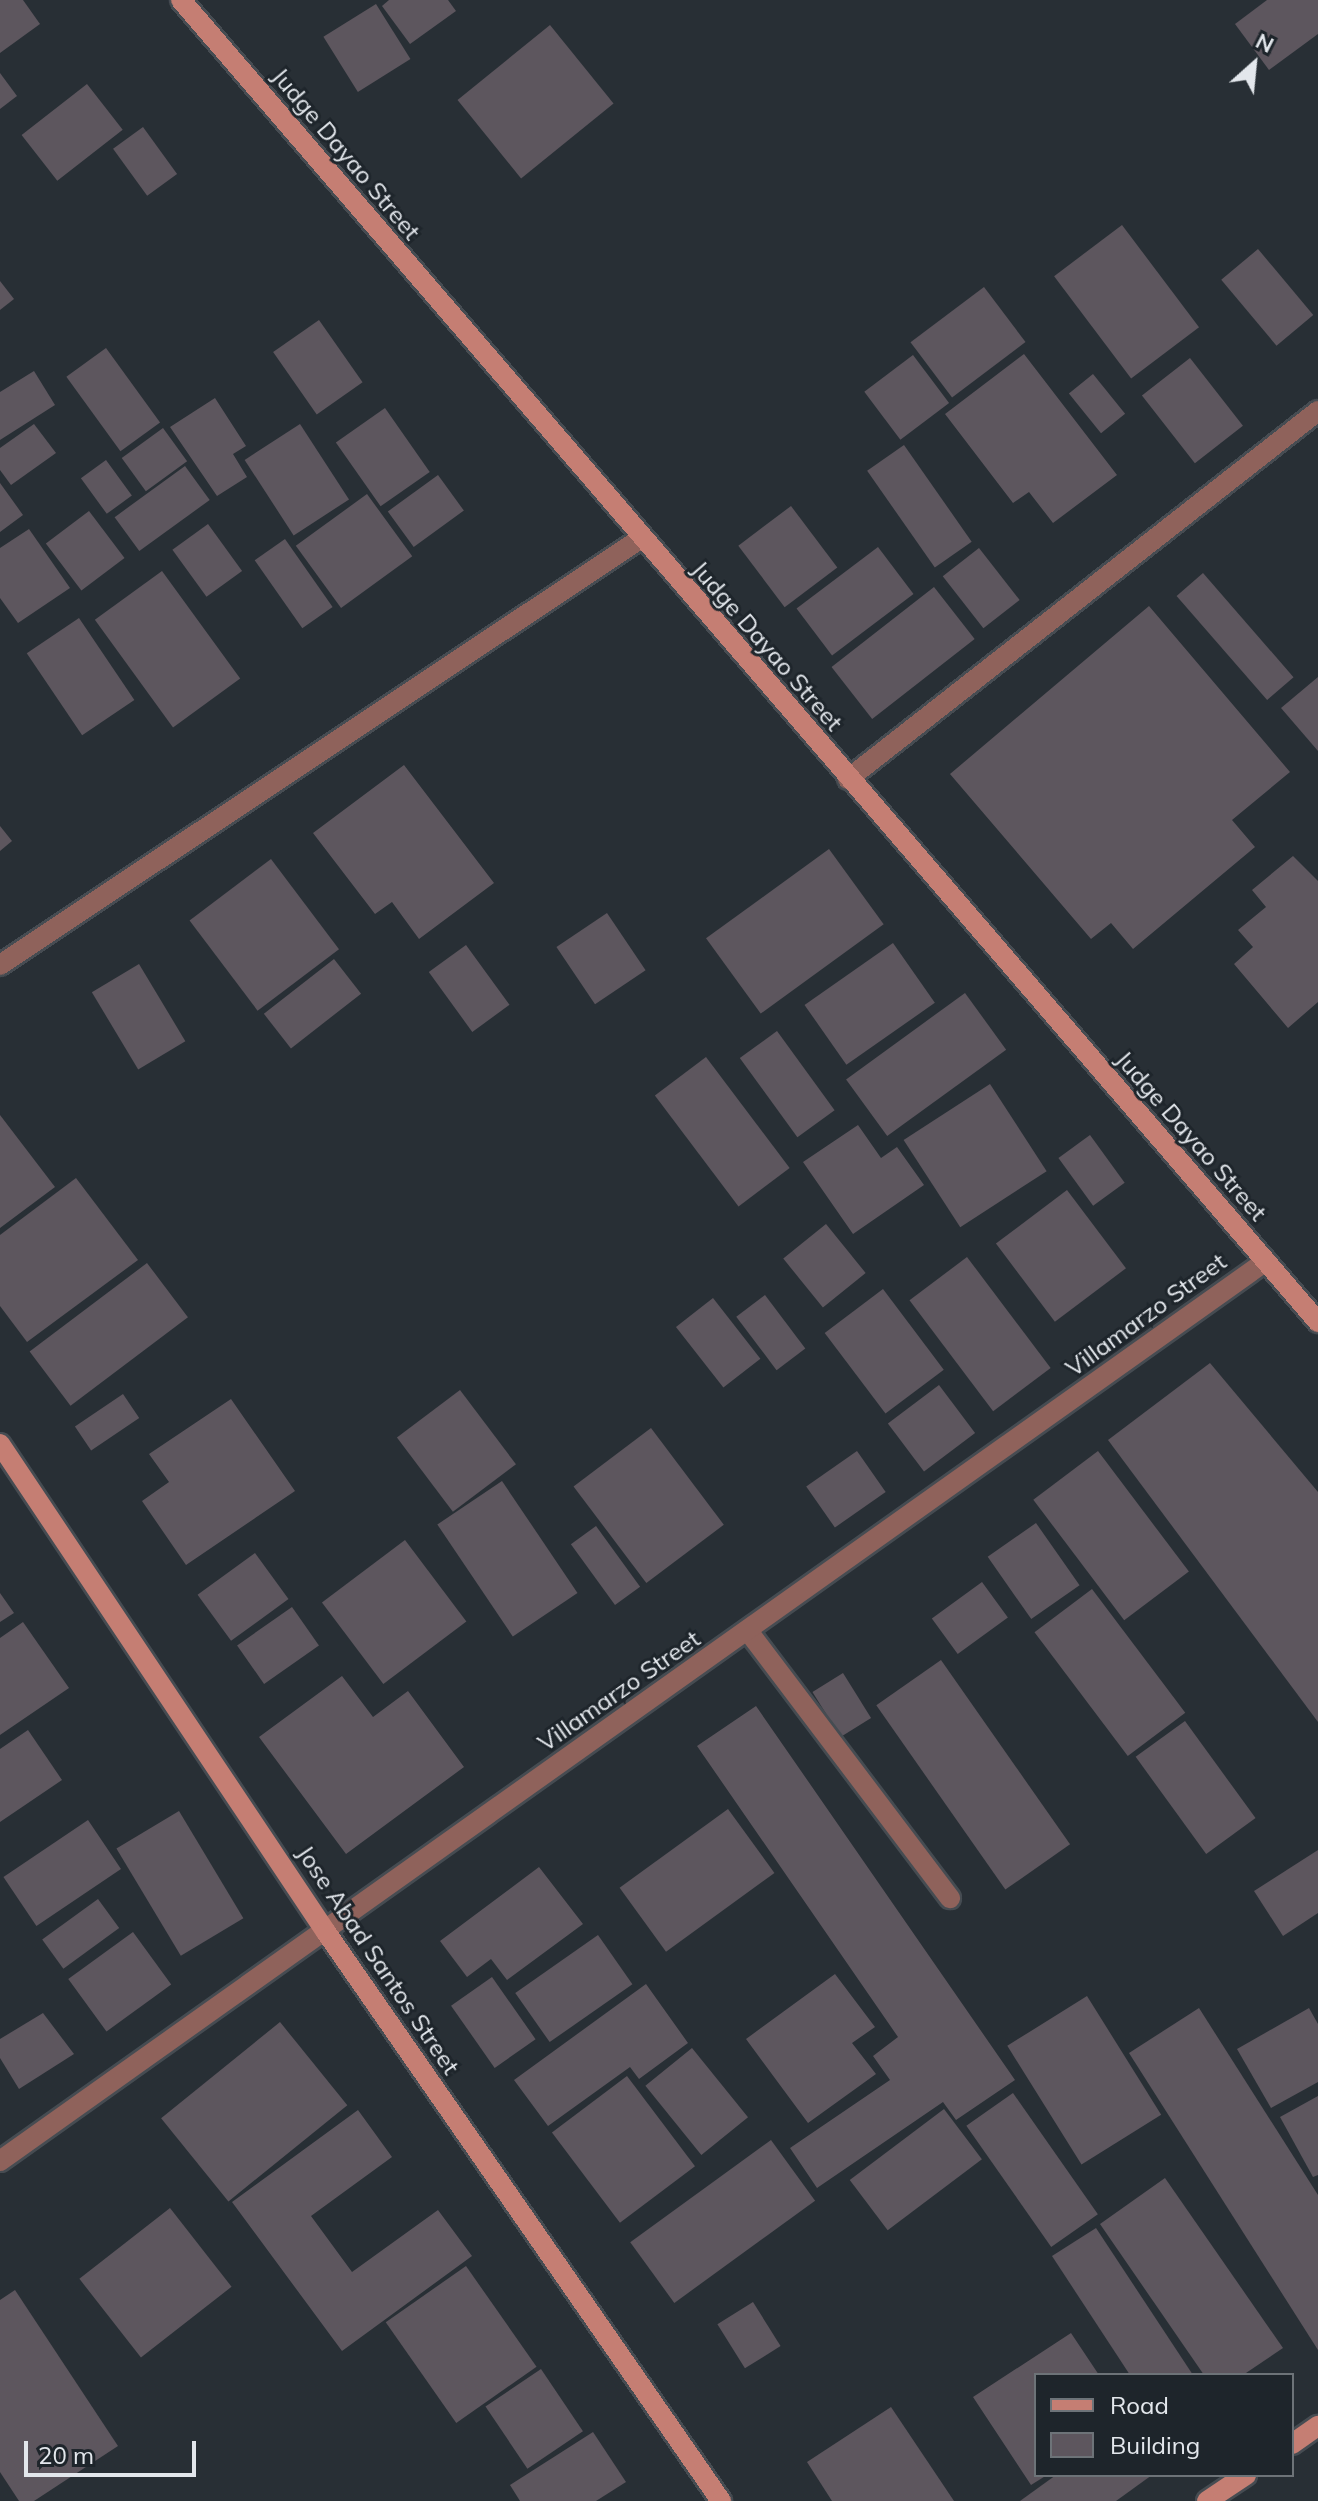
<!DOCTYPE html>
<style>
body{margin:0}
#map{position:relative;width:1318px;height:2501px;overflow:hidden;background:#282f35;font-family:Mulish,sans-serif}
div>[style]{position:absolute}
[style*='--x']{left:calc(var(--x)*1px);top:calc(var(--y)*1px);width:calc(var(--w)*1px);rotate:calc(var(--a)*1deg)}
.building>*{inset:0;background:#5d565e;transform-origin:0 0}
.roads{filter:drop-shadow(2px 0 #464c52) drop-shadow(-2px 0 #464c52) drop-shadow(0 2px #464c52) drop-shadow(0 -2px #464c52)}
.street>*{height:20px;margin:-10px;padding:0 10px;transform-origin:10px;border-radius:10px;background:#8f625b}
.secondary>*{height:20px;margin:-10px;padding:0 10px;transform-origin:10px;border-radius:10px;background:#c57e73}
span{translate:-50% -50%;white-space:nowrap;text-align:center;line-height:1.15;-webkit-text-stroke:6px #1e252b;paint-order:stroke}
.street-label{font-size:24px;color:#e3e7ec}
.legend{position:absolute;left:1034px;top:2373px;width:260px;height:104px;box-sizing:border-box;background:#1e252b;border:2px solid #6d7378;margin:0;padding:10px 14px;list-style:none;font-size:24px;color:#e3e7ec}
.legend li{display:flex;align-items:center;gap:16px;height:40px}
.legend b{width:40px;border:2px solid #6d7378}
.north{position:absolute;left:1214px;top:24px;width:80px;height:80px;-webkit-text-stroke:6px #1e252b;paint-order:stroke;rotate:27deg;font-size:22px;font-weight:700;line-height:32px;text-align:center;color:#e3e7ec}
.north::after{content:'';display:block;margin:auto;width:28px;height:36px;background:#e3e7ec;clip-path:polygon(50% 0,100% 100%,50% 72%,0 100%)}
.scale{position:absolute;left:24px;top:2441px;width:172px;height:36px;box-sizing:border-box;border:4px solid #e3e7ec;border-top:0;padding-left:10px;font-size:24px;line-height:28px;white-space:nowrap;color:#e3e7ec;-webkit-text-stroke:6px #1e252b;paint-order:stroke}
</style>
<div id="map">
<div class="building">
<i style="clip-path:polygon(0 0,23px 0,40px 24px,0 53px)"></i>
<i style="clip-path:polygon(389px 0,448px 0,456px 11px,410px 44px,382px 6px)"></i>
<i style="clip-path:polygon(1267px 0,1318px 0,1318px 34px,1269px 70px,1235px 24px)"></i>
<i style="left:376px;top:4px;width:65px;height:62px;rotate:58deg"></i>
<i style="left:550px;top:25px;width:101px;height:119px;rotate:51deg"></i>
<i style="clip-path:polygon(0 73px,17px 96px,0 109px)"></i>
<i style="left:87px;top:84px;width:58px;height:83px;rotate:52deg"></i>
<i style="left:143px;top:127px;width:58px;height:37px;rotate:54deg"></i>
<i style="left:1122px;top:225px;width:128px;height:85px;rotate:53deg"></i>
<i style="left:1258px;top:249px;width:86px;height:48px;rotate:50deg"></i>
<i style="clip-path:polygon(0 281px,14px 299px,0 310px)"></i>
<i style="left:984px;top:287px;width:69px;height:92px;rotate:53deg"></i>
<i style="left:319px;top:320px;width:76px;height:56px;rotate:55deg"></i>
<i style="left:106px;top:348px;width:92px;height:49px;rotate:54deg"></i>
<i style="clip-path:polygon(1024px 354px,1117px 475px,1053px 523px,1029px 492px,1013px 503px,945px 414px)"></i>
<i style="left:913px;top:355px;width:60px;height:61px;rotate:53deg"></i>
<i style="left:1190px;top:358px;width:86px;height:61px;rotate:52deg"></i>
<i style="clip-path:polygon(34px 371px,55px 405px,0 440px,0 392px)"></i>
<i style="left:1093px;top:374px;width:51px;height:31px;rotate:51deg"></i>
<i style="clip-path:polygon(215px 398px,246px 446px,233px 454px,247px 477px,217px 496px,170px 427px)"></i>
<i style="left:385px;top:408px;width:78px;height:60px;rotate:55deg"></i>
<i style="clip-path:polygon(34px 424px,56px 453px,11px 485px,0 470px,0 448px)"></i>
<i style="left:300px;top:424px;width:90px;height:66px;rotate:57deg"></i>
<i style="left:163px;top:428px;width:41px;height:51px;rotate:54deg"></i>
<i style="left:904px;top:445px;width:118px;height:45px;rotate:55deg"></i>
<i style="left:106px;top:460px;width:44px;height:31px;rotate:54deg"></i>
<i style="left:185px;top:466px;width:42px;height:87px;rotate:54deg"></i>
<i style="left:438px;top:475px;width:44px;height:62px;rotate:54deg"></i>
<i style="clip-path:polygon(0 483px,23px 515px,0 532px)"></i>
<i style="left:367px;top:494px;width:77px;height:88px;rotate:54deg"></i>
<i style="left:791px;top:506px;width:77px;height:66px;rotate:53deg"></i>
<i style="left:89px;top:511px;width:59px;height:54px;rotate:53deg"></i>
<i style="left:208px;top:524px;width:58px;height:44px;rotate:54deg"></i>
<i style="clip-path:polygon(29px 529px,70px 588px,18px 623px,0 598px,0 548px)"></i>
<i style="left:285px;top:539px;width:83px;height:37px;rotate:55deg"></i>
<i style="left:878px;top:547px;width:59px;height:102px;rotate:53deg"></i>
<i style="left:979px;top:548px;width:66px;height:46px;rotate:52deg"></i>
<i style="left:162px;top:571px;width:133px;height:83px;rotate:54deg"></i>
<i style="left:1203px;top:573px;width:138px;height:35px;rotate:49deg"></i>
<i style="left:934px;top:587px;width:66px;height:130px;rotate:52deg"></i>
<i style="clip-path:polygon(1149px 606px,1290px 772px,1232px 820px,1255px 847px,1133px 949px,1111px 923px,1091px 939px,950px 774px)"></i>
<i style="left:79px;top:618px;width:99px;height:63px;rotate:56deg"></i>
<i style="clip-path:polygon(1318px 677px,1318px 751px,1281px 708px)"></i>
<i style="clip-path:polygon(404px 765px,494px 883px,419px 939px,392px 902px,375px 914px,313px 833px)"></i>
<i style="clip-path:polygon(0 826px,12px 841px,0 851px)"></i>
<i style="left:829px;top:849px;width:93px;height:152px;rotate:54deg"></i>
<i style="clip-path:polygon(1293px 856px,1318px 881px,1318px 1002px,1288px 1028px,1234px 964px,1253px 947px,1238px 930px,1266px 907px,1252px 890px)"></i>
<i style="left:271px;top:859px;width:113px;height:102px;rotate:53deg"></i>
<i style="left:607px;top:913px;width:69px;height:61px;rotate:56deg"></i>
<i style="left:893px;top:943px;width:73px;height:108px;rotate:55deg"></i>
<i style="left:466px;top:945px;width:74px;height:46px;rotate:54deg"></i>
<i style="left:334px;top:959px;width:44px;height:89px;rotate:52deg"></i>
<i style="left:139px;top:964px;width:90px;height:55px;rotate:59deg"></i>
<i style="left:965px;top:993px;width:70px;height:147px;rotate:54deg"></i>
<i style="left:777px;top:1031px;width:98px;height:46px;rotate:54deg"></i>
<i style="left:706px;top:1057px;width:139px;height:64px;rotate:53deg"></i>
<i style="left:990px;top:1084px;width:104px;height:103px;rotate:57deg"></i>
<i style="clip-path:polygon(0 1115px,55px 1187px,0 1228px)"></i>
<i style="clip-path:polygon(858px 1125px,881px 1158px,897px 1147px,924px 1185px,853px 1234px,803px 1162px)"></i>
<i style="left:1090px;top:1135px;width:59px;height:39px;rotate:54deg"></i>
<i style="clip-path:polygon(76px 1178px,138px 1260px,27px 1342px,0 1306px,0 1235px)"></i>
<i style="left:1067px;top:1190px;width:98px;height:89px;rotate:53deg"></i>
<i style="left:826px;top:1224px;width:63px;height:55px;rotate:51deg"></i>
<i style="left:967px;top:1257px;width:139px;height:72px;rotate:53deg"></i>
<i style="left:147px;top:1263px;width:68px;height:147px;rotate:53deg"></i>
<i style="left:883px;top:1289px;width:101px;height:73px;rotate:53deg"></i>
<i style="left:765px;top:1295px;width:67px;height:36px;rotate:53deg"></i>
<i style="left:713px;top:1298px;width:77px;height:47px;rotate:52deg"></i>
<i style="clip-path:polygon(1210px 1363px,1318px 1492px,1318px 1722px,1108px 1440px)"></i>
<i style="left:939px;top:1385px;width:60px;height:64px;rotate:53deg"></i>
<i style="left:460px;top:1390px;width:93px;height:79px;rotate:53deg"></i>
<i style="left:123px;top:1394px;width:29px;height:58px;rotate:56deg"></i>
<i style="clip-path:polygon(231px 1399px,295px 1491px,186px 1565px,142px 1501px,169px 1482px,149px 1454px)"></i>
<i style="left:651px;top:1428px;width:121px;height:97px;rotate:53deg"></i>
<i style="left:857px;top:1451px;width:50px;height:62px;rotate:55deg"></i>
<i style="left:1098px;top:1451px;width:151px;height:81px;rotate:53deg"></i>
<i style="left:502px;top:1481px;width:135px;height:78px;rotate:56deg"></i>
<i style="left:1036px;top:1523px;width:76px;height:59px;rotate:55deg"></i>
<i style="left:596px;top:1526px;width:75px;height:31px;rotate:54deg"></i>
<i style="left:405px;top:1540px;width:102px;height:104px;rotate:53deg"></i>
<i style="left:255px;top:1553px;width:57px;height:71px;rotate:54deg"></i>
<i style="left:982px;top:1582px;width:44px;height:62px;rotate:54deg"></i>
<i style="left:1092px;top:1589px;width:155px;height:72px;rotate:53deg"></i>
<i style="clip-path:polygon(0 1593px,14px 1613px,0 1622px)"></i>
<i style="left:292px;top:1607px;width:47px;height:67px;rotate:55deg"></i>
<i style="clip-path:polygon(23px 1622px,69px 1688px,0 1735px,0 1638px)"></i>
<i style="left:941px;top:1660px;width:225px;height:79px;rotate:55deg"></i>
<i style="left:843px;top:1673px;width:53px;height:36px;rotate:58deg"></i>
<i style="clip-path:polygon(342px 1676px,373px 1717px,408px 1691px,464px 1767px,346px 1854px,259px 1737px)"></i>
<i style="clip-path:polygon(756px 1706px,1015px 2080px,956px 2120px,943px 2102px,817px 2188px,790px 2148px,890px 2080px,873px 2056px,898px 2037px,697px 1746px)"></i>
<i style="left:1185px;top:1721px;width:120px;height:61px;rotate:54deg"></i>
<i style="clip-path:polygon(28px 1730px,62px 1780px,0 1822px,0 1749px)"></i>
<i style="left:728px;top:1809px;width:79px;height:134px;rotate:54deg"></i>
<i style="left:179px;top:1811px;width:125px;height:73px;rotate:59deg"></i>
<i style="left:88px;top:1820px;width:59px;height:102px;rotate:56deg"></i>
<i style="clip-path:polygon(1318px 1850px,1318px 1913px,1283px 1936px,1254px 1891px)"></i>
<i style="clip-path:polygon(539px 1867px,583px 1924px,507px 1980px,491px 1959px,467px 1977px,440px 1941px)"></i>
<i style="left:98px;top:1899px;width:36px;height:69px;rotate:54deg"></i>
<i style="left:133px;top:1932px;width:65px;height:80px;rotate:54deg"></i>
<i style="left:598px;top:1935px;width:60px;height:101px;rotate:55deg"></i>
<i style="clip-path:polygon(835px 1974px,875px 2027px,852px 2043px,876px 2074px,808px 2123px,746px 2039px)"></i>
<i style="left:492px;top:1977px;width:76px;height:50px;rotate:55deg"></i>
<i style="clip-path:polygon(646px 1984px,688px 2043px,639px 2079px,630px 2067px,548px 2126px,514px 2080px)"></i>
<i style="left:1087px;top:1996px;width:140px;height:94px;rotate:58deg"></i>
<i style="clip-path:polygon(1199px 2008px,1318px 2195px,1318px 2350px,1129px 2053px)"></i>
<i style="clip-path:polygon(1309px 2008px,1318px 2024px,1318px 2082px,1271px 2108px,1237px 2049px)"></i>
<i style="clip-path:polygon(43px 2013px,74px 2054px,19px 2089px,0 2058px,0 2039px)"></i>
<i style="left:280px;top:2022px;width:107px;height:153px;rotate:51deg"></i>
<i style="left:692px;top:2048px;width:89px;height:60px;rotate:51deg"></i>
<i style="left:627px;top:2076px;width:113px;height:94px;rotate:53deg"></i>
<i style="left:1013px;top:2093px;width:148px;height:57px;rotate:55deg"></i>
<i style="clip-path:polygon(1318px 2096px,1318px 2175px,1313px 2177px,1280px 2117px)"></i>
<i style="left:944px;top:2109px;width:63px;height:118px;rotate:53deg"></i>
<i style="clip-path:polygon(358px 2110px,392px 2157px,311px 2216px,352px 2272px,438px 2210px,472px 2256px,342px 2351px,232px 2202px)"></i>
<i style="left:771px;top:2140px;width:75px;height:174px;rotate:54deg"></i>
<i style="clip-path:polygon(1165px 2178px,1283px 2348px,1243px 2375px,1204px 2375px,1100px 2224px)"></i>
<i style="left:170px;top:2208px;width:100px;height:115px;rotate:52deg"></i>
<i style="clip-path:polygon(1096px 2228px,1193px 2375px,1130px 2375px,1052px 2256px)"></i>
<i style="left:466px;top:2266px;width:123px;height:98px;rotate:55deg"></i>
<i style="clip-path:polygon(15px 2290px,118px 2446px,34px 2501px,19px 2501px,0 2472px,0 2300px)"></i>
<i style="left:753px;top:2302px;width:52px;height:42px;rotate:58deg"></i>
<i style="clip-path:polygon(1071px 2333px,1099px 2375px,1036px 2375px,1036px 2475px,1047px 2475px,1031px 2485px,973px 2397px)"></i>
<i style="left:541px;top:2369px;width:75px;height:67px;rotate:56deg"></i>
<i style="clip-path:polygon(891px 2407px,954px 2501px,832px 2501px,807px 2462px)"></i>
<i style="clip-path:polygon(593px 2432px,626px 2482px,596px 2501px,520px 2501px,510px 2485px)"></i>
<i style="clip-path:polygon(1056px 2475px,1152px 2475px,1116px 2501px,1020px 2501px)"></i>
</div>
<div class="roads">
<div class="street">
<i style="--x:848;--y:779;--w:597;--a:-38.06"></i>
<i style="--x:0;--y:965;--w:769;--a:-33.65"></i>
<i style="--x:748;--y:1631;--w:335;--a:52.9"></i>
<i style="--x:0;--y:2161;--w:1553;--a:-35.41"></i>
</div>
<div class="secondary">
<i style="--x:181;--y:0;--w:1744;--a:49.3"></i>
<i style="--x:0;--y:1444;--w:587;--a:56.26"></i>
<i style="--x:326;--y:1932;--w:693;--a:55.23"></i>
<i style="--x:1292;--y:2444;--w:32;--a:-35"></i>
<i style="--x:1207;--y:2501;--w:47;--a:-33.7"></i>
</div>
</div>
<div class="street-label">
<span style="left:346px;top:154px;rotate:50deg">Judge Dayao Street</span>
<span style="left:767px;top:646px;rotate:49deg">Judge Dayao Street</span>
<span style="left:1191px;top:1136px;rotate:49deg">Judge Dayao Street</span>
<span style="left:1146px;top:1315px;rotate:-36deg">Villamarzo Street</span>
<span style="left:619px;top:1691px;rotate:-35deg">Villamarzo Street</span>
<span style="left:378px;top:1960px;rotate:56deg">Jose Abad Santos Street</span>
</div>
<ul class="legend">
<li><b style="height:10px;background:#c57e73"></b>Road</li>
<li><b style="height:22px;background:#5d565e"></b>Building</li>
</ul>
<div class="north">N</div>
<div class="scale">20 m</div>
</div>
